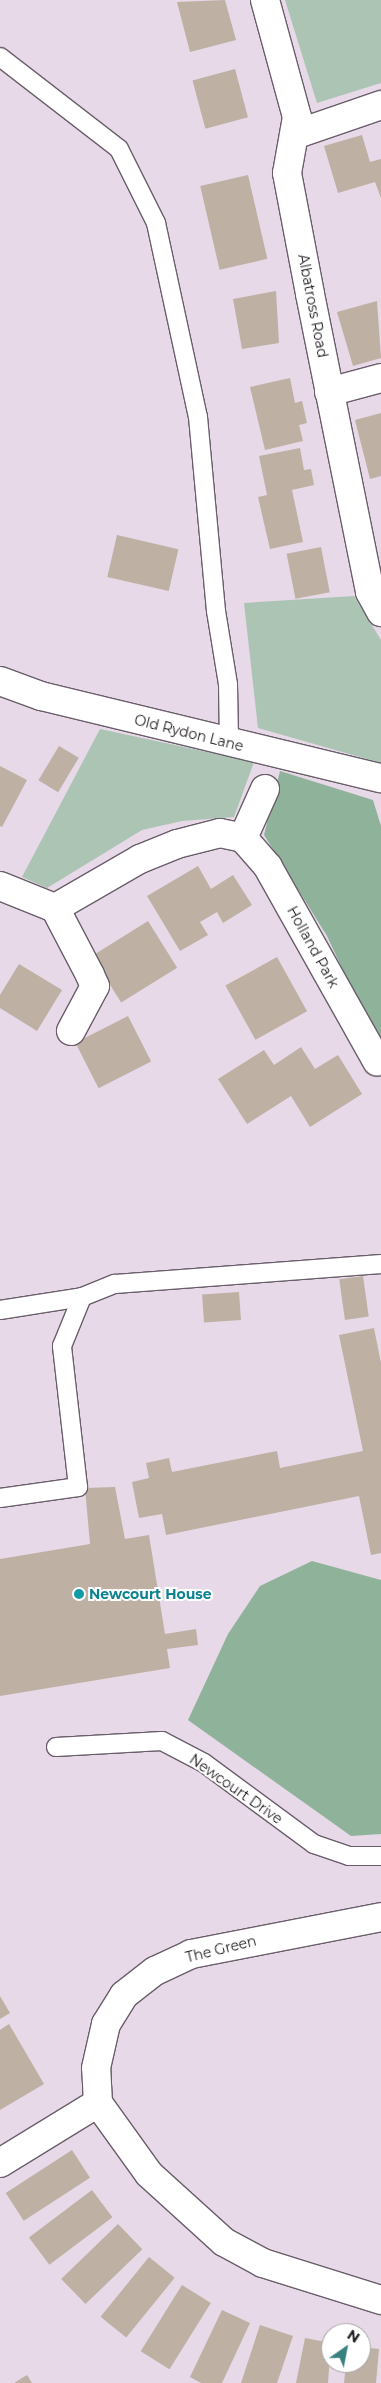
<!DOCTYPE html>
<style>
body{margin:0}
#map{position:relative;width:381px;height:2383px;overflow:hidden;background:#e7d9e7;font-family:Montserrat,sans-serif}
div>[style]{position:absolute}
[style*='--x']{left:calc(var(--x)*1px);top:calc(var(--y)*1px);width:calc(var(--w)*1px);rotate:calc(var(--a)*1deg)}
.green>*{inset:0;background:#acc4b4}
.forest>*{inset:0;background:#8fb29b}
.building>*{inset:0;background:#beb0a3;transform-origin:0 0}
.roads{filter:drop-shadow(1px 0 #6a5e6b) drop-shadow(-1px 0 #6a5e6b) drop-shadow(0 1px #6a5e6b) drop-shadow(0 -1px #6a5e6b)}
.lane>*{height:18px;margin:-9px;padding:0 9px;transform-origin:9px;border-radius:9px;background:#fff}
.street>*{height:28px;margin:-14px;padding:0 14px;transform-origin:14px;border-radius:14px;background:#fff}
.dots>*{width:14px;height:14px;translate:-50% -50%;box-sizing:border-box;border:2px solid #fff;border-radius:50%}
span{translate:-50% -50%;white-space:nowrap;text-align:center;line-height:1.15;-webkit-text-stroke:4px #fff;paint-order:stroke}
.street-label{font-size:14px;color:#1d181d}
.culture-label{font-size:14px;color:#0d838f;font-weight:700}
.left{translate:0 -50%;text-align:left}
.north{position:absolute;left:321px;top:2323px;width:50px;height:50px;box-sizing:border-box;background:#fff;border:1px solid #a5a3a5;border-radius:50%;rotate:33deg;font-size:14px;font-weight:700;line-height:20px;text-align:center;color:#1d181d}
.north::after{content:'';display:block;margin:auto;width:18px;height:22px;background:#38817f;clip-path:polygon(50% 0,100% 100%,50% 72%,0 100%)}
</style>
<div id="map">
<div class="green">
<i style="clip-path:polygon(285px 0,381px 0,381px 83px,317px 103px)"></i>
<i style="clip-path:polygon(354px 596px,381px 640px,381px 763px,258px 728px,244px 603px)"></i>
<i style="clip-path:polygon(100px 729px,254px 762px,234px 817px,182px 821px,142px 830px,47px 888px,22px 877px)"></i>
</div>
<div class="forest">
<i style="clip-path:polygon(280px 771px,373px 800px,381px 826px,381px 1052px,327px 936px,264px 835px)"></i>
<i style="clip-path:polygon(312px 1561px,381px 1580px,381px 1834px,351px 1836px,188px 1720px,228px 1634px,260px 1586px)"></i>
</div>
<div class="building">
<i style="clip-path:polygon(225px 0,236px 40px,190px 52px,177px 2px)"></i>
<i style="left:235px;top:69px;width:50px;height:44px;rotate:75deg"></i>
<i style="clip-path:polygon(362px 135px,370px 162px,381px 159px,381px 198px,375px 182px,338px 193px,324px 146px)"></i>
<i style="left:248px;top:175px;width:86px;height:49px;rotate:77deg"></i>
<i style="clip-path:polygon(276px 291px,279px 343px,242px 349px,233px 299px)"></i>
<i style="clip-path:polygon(377px 301px,381px 358px,353px 366px,337px 312px)"></i>
<i style="clip-path:polygon(290px 378px,295px 403px,302px 401px,307px 423px,299px 425px,303px 441px,265px 450px,250px 387px)"></i>
<i style="clip-path:polygon(381px 413px,381px 476px,370px 479px,355px 420px)"></i>
<i style="clip-path:polygon(300px 448px,304px 470px,311px 469px,314px 485px,292px 490px,303px 542px,270px 549px,258px 497px,267px 495px,259px 456px)"></i>
<i style="left:117px;top:535px;width:63px;height:43px;rotate:13deg"></i>
<i style="left:321px;top:547px;width:46px;height:35px;rotate:79deg"></i>
<i style="left:59px;top:746px;width:23px;height:40px;rotate:31deg"></i>
<i style="clip-path:polygon(0 766px,27px 780px,2px 827px,0 826px)"></i>
<i style="clip-path:polygon(198px 866px,211px 889px,233px 875px,252px 905px,223px 923px,217px 912px,200px 922px,208px 935px,180px 951px,147px 896px)"></i>
<i style="left:148px;top:921px;width:55px;height:66px;rotate:58deg"></i>
<i style="left:277px;top:957px;width:62px;height:59px;rotate:61deg"></i>
<i style="clip-path:polygon(19px 964px,62px 990px,37px 1031px,0 1008px,0 995px)"></i>
<i style="left:128px;top:1016px;width:51px;height:59px;rotate:63deg"></i>
<i style="clip-path:polygon(301px 1047px,315px 1069px,338px 1055px,362px 1094px,310px 1127px,291px 1096px,247px 1124px,218px 1079px,264px 1050px,274px 1065px)"></i>
<i style="left:363px;top:1276px;width:41px;height:24px;rotate:82deg"></i>
<i style="left:239px;top:1292px;width:28px;height:37px;rotate:86deg"></i>
<i style="clip-path:polygon(374px 1328px,381px 1363px,381px 1553px,371px 1555px,359px 1496px,166px 1535px,162px 1514px,139px 1518px,132px 1482px,149px 1478px,146px 1463px,169px 1458px,172px 1472px,277px 1451px,280px 1468px,363px 1451px,339px 1335px)"></i>
<i style="clip-path:polygon(115px 1487px,125px 1539px,149px 1535px,165px 1634px,196px 1629px,198px 1645px,167px 1649px,170px 1668px,0 1696px,0 1559px,90px 1544px,85px 1488px)"></i>
<i style="clip-path:polygon(0 1996px,10px 2013px,0 2019px)"></i>
<i style="clip-path:polygon(9px 2024px,44px 2084px,0 2110px,0 2030px)"></i>
<i style="left:72px;top:2150px;width:33px;height:79px;rotate:57deg"></i>
<i style="left:92px;top:2190px;width:34px;height:79px;rotate:53deg"></i>
<i style="left:118px;top:2224px;width:35px;height:79px;rotate:46deg"></i>
<i style="left:149px;top:2257px;width:33px;height:77px;rotate:39deg"></i>
<i style="left:182px;top:2285px;width:34px;height:78px;rotate:32deg"></i>
<i style="clip-path:polygon(222px 2310px,250px 2323px,222px 2383px,201px 2383px,190px 2377px)"></i>
<i style="clip-path:polygon(260px 2325px,293px 2336px,277px 2383px,241px 2383px)"></i>
<i style="clip-path:polygon(305px 2338px,331px 2343px,328px 2383px,296px 2383px)"></i>
<i style="clip-path:polygon(361px 2347px,379px 2349px,376px 2383px,344px 2383px,346px 2363px,361px 2363px)"></i>
<i style="clip-path:polygon(27px 2375px,32px 2383px,14px 2383px)"></i>
</div>
<div class="roads">
<div class="lane">
<i style="--x:0;--y:57;--w:150;--a:37.7"></i>
<i style="--x:119;--y:149;--w:83;--a:63.4"></i>
<i style="--x:156;--y:223;--w:198;--a:77.8"></i>
<i style="--x:198;--y:417;--w:195;--a:84.7"></i>
<i style="--x:216;--y:611;--w:74;--a:80.7"></i>
<i style="--x:228;--y:684;--w:59;--a:89"></i>
<i style="--x:0;--y:1310;--w:83;--a:-9"></i>
<i style="--x:82;--y:1297;--w:35;--a:-22"></i>
<i style="--x:115;--y:1284;--w:267;--a:-4.3"></i>
<i style="--x:0;--y:1498;--w:79;--a:-8"></i>
<i style="--x:78;--y:1487;--w:142;--a:-96.5"></i>
<i style="--x:62;--y:1346;--w:53;--a:-67.8"></i>
<i style="--x:56;--y:1747;--w:106;--a:-3.2"></i>
<i style="--x:162;--y:1741;--w:47;--a:27.6"></i>
<i style="--x:204;--y:1763;--w:137;--a:36.4"></i>
<i style="--x:314;--y:1844;--w:37;--a:19"></i>
<i style="--x:349;--y:1856;--w:32;--a:0"></i>
</div>
<div class="street">
<i style="--x:265;--y:0;--w:121;--a:74.7"></i>
<i style="--x:297;--y:117;--w:57;--a:100.1"></i>
<i style="--x:287;--y:173;--w:123;--a:79.2"></i>
<i style="--x:310;--y:294;--w:304;--a:78.6"></i>
<i style="--x:370;--y:592;--w:23;--a:61"></i>
<i style="--x:297;--y:134;--w:89;--a:-19"></i>
<i style="--x:329;--y:392;--w:54;--a:-15.1"></i>
<i style="--x:0;--y:681;--w:44;--a:20.1"></i>
<i style="--x:41;--y:696;--w:350;--a:13.6"></i>
<i style="--x:265;--y:789;--w:54;--a:114.2"></i>
<i style="--x:243;--y:838;--w:38;--a:49"></i>
<i style="--x:268;--y:867;--w:223;--a:60.7"></i>
<i style="--x:0;--y:886;--w:59;--a:21.8"></i>
<i style="--x:55;--y:908;--w:76;--a:62.4"></i>
<i style="--x:90;--y:975;--w:12;--a:66"></i>
<i style="--x:95;--y:986;--w:51;--a:118.1"></i>
<i style="--x:55;--y:908;--w:98;--a:-30"></i>
<i style="--x:140;--y:859;--w:40;--a:-22"></i>
<i style="--x:177;--y:844;--w:44;--a:-14.3"></i>
<i style="--x:220;--y:833;--w:24;--a:12"></i>
<i style="--x:98;--y:2103;--w:87;--a:54.3"></i>
<i style="--x:149;--y:2174;--w:101;--a:42.2"></i>
<i style="--x:224;--y:2242;--w:44;--a:28.3"></i>
<i style="--x:263;--y:2263;--w:124;--a:17.4"></i>
<i style="--x:0;--y:2163;--w:115;--a:-31.5"></i>
<i style="--x:98;--y:2103;--w:35;--a:-93"></i>
<i style="--x:96;--y:2068;--w:45;--a:-77.2"></i>
<i style="--x:106;--y:2024;--w:34;--a:-58"></i>
<i style="--x:124;--y:1995;--w:39;--a:-38"></i>
<i style="--x:155;--y:1971;--w:40;--a:-25"></i>
<i style="--x:191;--y:1954;--w:194;--a:-11"></i>
</div>
</div>
<div class="dots">
<i style="left:79px;top:1594px;background:#0f9aa8"></i>
</div>
<div class="street-label">
<span style="left:313px;top:306px;rotate:79deg">Albatross Road</span>
<span style="left:189px;top:733px;rotate:14deg">Old Rydon Lane</span>
<span style="left:313px;top:947px;rotate:61deg">Holland Park</span>
<span style="left:236px;top:1789px;rotate:35deg">Newcourt Drive</span>
<span style="left:221px;top:1949px;rotate:-14deg">The Green</span>
</div>
<div class="culture-label">
<span class="left" style="left:89px;top:1594px">Newcourt House</span>
</div>
<div class="north">N</div>
</div>
